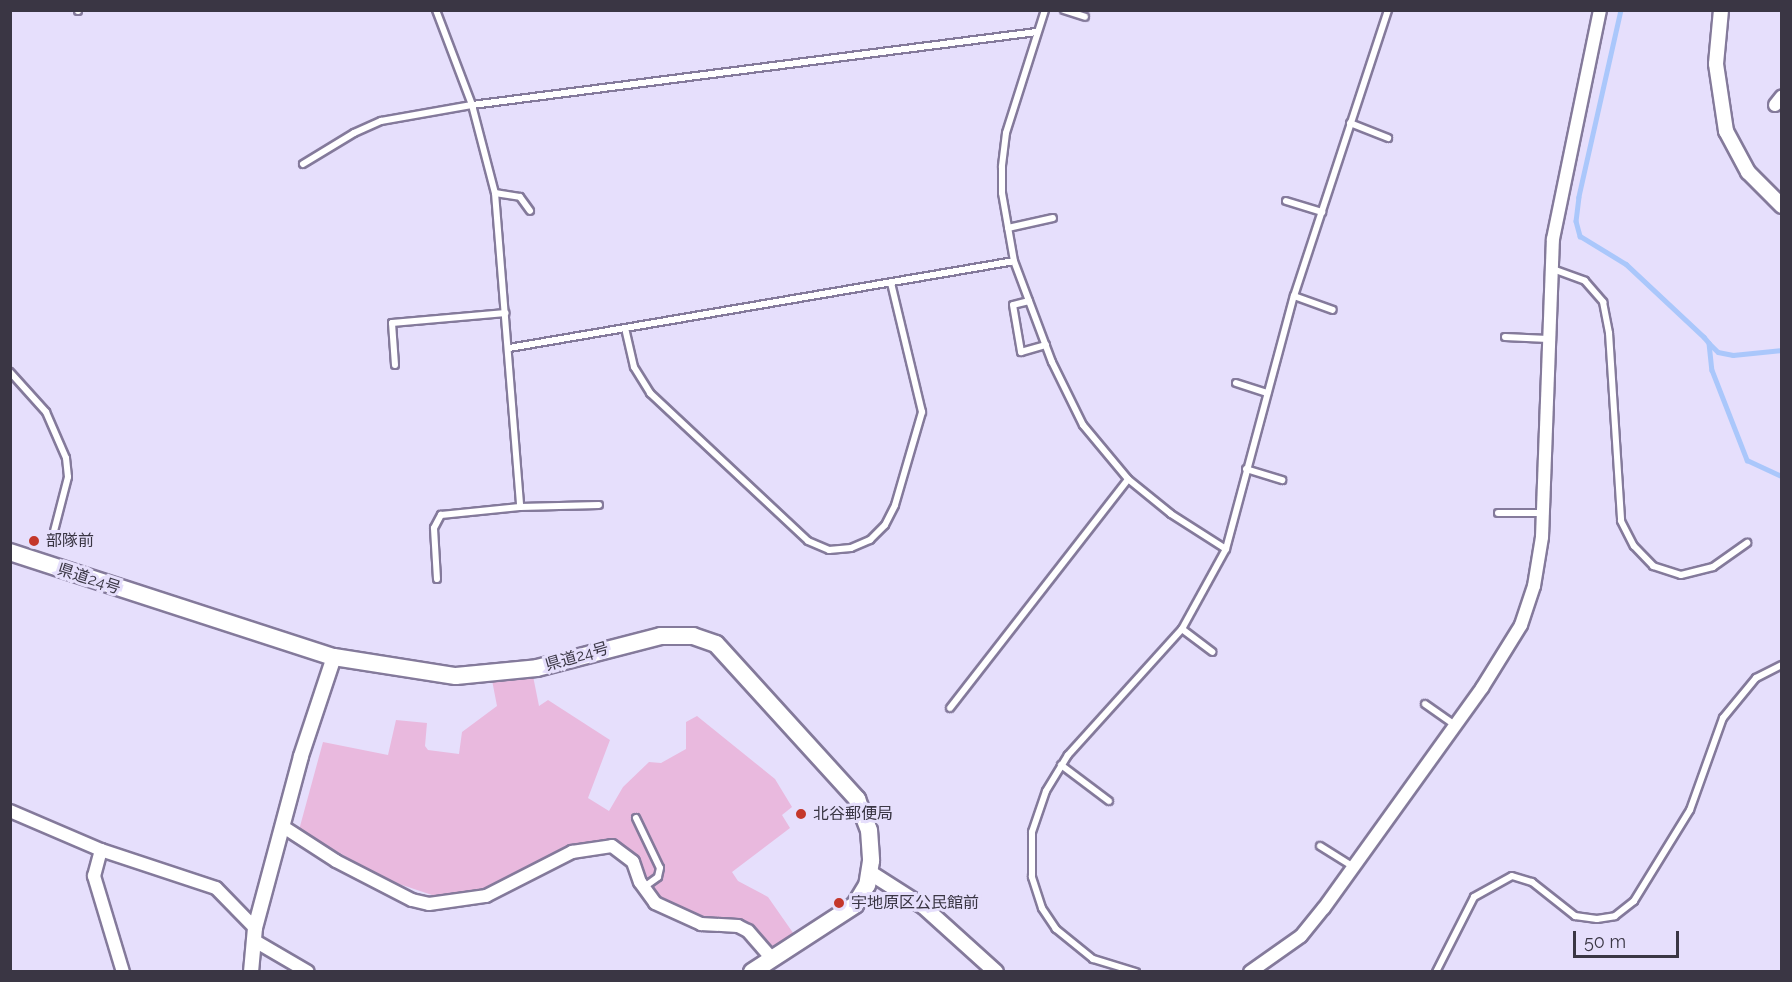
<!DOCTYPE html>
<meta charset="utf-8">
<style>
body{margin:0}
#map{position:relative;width:1792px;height:982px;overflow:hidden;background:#e6dffc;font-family:Raleway,"Noto Sans JP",sans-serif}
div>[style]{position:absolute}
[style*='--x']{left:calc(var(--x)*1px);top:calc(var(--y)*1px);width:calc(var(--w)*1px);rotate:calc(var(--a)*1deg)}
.green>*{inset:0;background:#e9b9de}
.stream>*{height:4.5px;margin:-2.25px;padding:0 2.25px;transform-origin:2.25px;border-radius:2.25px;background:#aac7fb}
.roads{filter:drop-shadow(2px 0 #847a9b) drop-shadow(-2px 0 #847a9b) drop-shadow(0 2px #847a9b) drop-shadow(0 -2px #847a9b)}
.service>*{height:6px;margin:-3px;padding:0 3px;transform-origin:3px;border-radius:3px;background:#fff}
.minor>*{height:12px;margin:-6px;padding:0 6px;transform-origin:6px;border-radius:6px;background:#fff}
.tertiary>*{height:14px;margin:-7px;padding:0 7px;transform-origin:7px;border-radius:7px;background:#fff}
.secondary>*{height:16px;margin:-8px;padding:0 8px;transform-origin:8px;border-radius:8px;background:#fff}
.dots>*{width:16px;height:16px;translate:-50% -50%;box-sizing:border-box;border:3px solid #e6dffc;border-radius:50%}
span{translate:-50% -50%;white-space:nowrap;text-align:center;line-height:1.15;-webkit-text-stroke:6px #e6dffc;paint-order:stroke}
.poi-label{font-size:16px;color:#3a3644}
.left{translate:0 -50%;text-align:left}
.street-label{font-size:16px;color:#3a3644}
.frame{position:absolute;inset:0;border:12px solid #3a3644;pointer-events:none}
.scale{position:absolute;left:1573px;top:931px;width:106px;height:27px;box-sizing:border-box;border:3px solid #3a3644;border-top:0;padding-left:8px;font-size:18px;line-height:21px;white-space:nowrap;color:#3a3644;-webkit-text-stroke:4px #e6dffc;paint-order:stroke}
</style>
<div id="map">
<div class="green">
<i style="clip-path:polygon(532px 671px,539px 706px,548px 700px,610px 740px,588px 798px,609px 811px,623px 787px,649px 762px,661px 763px,686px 749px,686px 722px,697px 716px,775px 779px,792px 807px,782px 815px,790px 828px,732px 872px,738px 881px,768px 897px,798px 940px,771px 958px,751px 933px,701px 923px,662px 906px,628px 856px,592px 846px,503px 888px,450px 901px,387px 880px,299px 830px,323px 742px,388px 755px,396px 720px,427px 723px,425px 746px,428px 750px,459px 754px,462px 732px,497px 706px,491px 675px)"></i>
</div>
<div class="stream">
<i style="--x:1621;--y:10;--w:192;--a:102.7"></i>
<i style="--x:1579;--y:197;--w:24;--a:97"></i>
<i style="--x:1576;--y:221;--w:16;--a:75"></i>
<i style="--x:1580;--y:236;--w:54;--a:31.3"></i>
<i style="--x:1626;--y:264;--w:107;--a:43.1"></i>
<i style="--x:1704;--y:337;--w:8;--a:50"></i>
<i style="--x:1709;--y:343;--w:27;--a:84"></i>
<i style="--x:1712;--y:370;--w:97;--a:68.7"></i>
<i style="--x:1747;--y:460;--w:38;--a:25"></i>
<i style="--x:1710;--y:344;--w:11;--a:45"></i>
<i style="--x:1718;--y:352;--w:15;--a:11"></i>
<i style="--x:1733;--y:355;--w:49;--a:-5.8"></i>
</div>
<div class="roads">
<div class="service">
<i style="--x:436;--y:10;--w:102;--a:69.2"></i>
<i style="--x:472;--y:105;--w:91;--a:75.4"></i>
<i style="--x:495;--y:193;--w:315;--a:85.4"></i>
<i style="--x:1045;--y:10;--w:129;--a:107.6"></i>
<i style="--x:1006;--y:133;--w:34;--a:97"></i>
<i style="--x:1002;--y:167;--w:26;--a:90"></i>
<i style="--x:1002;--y:193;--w:69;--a:80"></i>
<i style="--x:1014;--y:261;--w:108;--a:69.4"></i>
<i style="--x:1052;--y:362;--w:70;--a:63.8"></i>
<i style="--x:1083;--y:425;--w:70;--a:50.2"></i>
<i style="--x:1128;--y:479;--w:55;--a:39.1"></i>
<i style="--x:1171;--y:514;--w:65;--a:32.5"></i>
<i style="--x:1064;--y:10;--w:22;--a:18"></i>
<i style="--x:78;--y:11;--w:1;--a:-90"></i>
<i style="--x:1350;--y:123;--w:41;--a:21.5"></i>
<i style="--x:303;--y:164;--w:60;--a:-31.3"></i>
<i style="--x:354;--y:133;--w:30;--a:-24"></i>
<i style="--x:381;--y:121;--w:92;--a:-10"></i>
<i style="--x:472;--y:105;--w:569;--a:-7.37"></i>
<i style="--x:495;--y:193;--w:25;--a:9"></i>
<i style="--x:520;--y:197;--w:17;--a:54"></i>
<i style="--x:1286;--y:201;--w:38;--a:17"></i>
<i style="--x:1008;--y:228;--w:46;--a:-12.5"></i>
<i style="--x:1550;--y:268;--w:37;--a:20"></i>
<i style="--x:1585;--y:281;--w:28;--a:49"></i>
<i style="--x:1603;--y:302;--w:32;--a:79"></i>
<i style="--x:1609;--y:333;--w:188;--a:86.3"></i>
<i style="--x:1621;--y:521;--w:28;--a:63"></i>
<i style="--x:1634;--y:546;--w:28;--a:46"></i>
<i style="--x:1653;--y:566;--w:29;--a:18"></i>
<i style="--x:1681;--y:575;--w:33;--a:-14"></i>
<i style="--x:1713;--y:567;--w:42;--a:-35.2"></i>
<i style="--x:1294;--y:296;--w:41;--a:19.7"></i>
<i style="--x:1029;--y:301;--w:16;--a:166"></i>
<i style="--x:1013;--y:305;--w:48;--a:80.3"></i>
<i style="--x:1021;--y:352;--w:26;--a:-16"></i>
<i style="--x:625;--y:328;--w:40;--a:77"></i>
<i style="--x:634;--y:367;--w:31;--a:58"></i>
<i style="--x:650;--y:393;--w:216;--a:43.1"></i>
<i style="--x:808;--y:541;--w:23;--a:23"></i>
<i style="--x:829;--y:550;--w:22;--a:-5"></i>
<i style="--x:851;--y:548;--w:21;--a:-23"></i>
<i style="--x:870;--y:540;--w:21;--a:-45"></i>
<i style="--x:885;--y:525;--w:22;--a:-63"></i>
<i style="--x:895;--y:505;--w:97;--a:-73.8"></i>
<i style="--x:922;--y:412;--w:133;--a:-103.5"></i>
<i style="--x:1505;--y:337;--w:43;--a:2.7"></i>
<i style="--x:509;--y:348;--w:512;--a:-9.77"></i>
<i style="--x:395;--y:365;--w:42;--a:-94.1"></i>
<i style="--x:392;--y:323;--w:114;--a:-5"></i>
<i style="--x:10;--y:372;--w:54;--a:48"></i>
<i style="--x:46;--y:412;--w:50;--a:66.5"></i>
<i style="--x:66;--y:458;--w:19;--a:84"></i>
<i style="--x:68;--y:477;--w:56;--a:104.5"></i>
<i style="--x:1236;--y:383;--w:33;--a:18"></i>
<i style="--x:1246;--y:469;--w:38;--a:17"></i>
<i style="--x:1498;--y:513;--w:45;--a:0"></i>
<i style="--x:437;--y:579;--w:51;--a:-93.4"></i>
<i style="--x:434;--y:528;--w:15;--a:-62"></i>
<i style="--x:441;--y:515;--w:79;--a:-5.8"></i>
<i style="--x:520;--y:507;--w:79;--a:-1.5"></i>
<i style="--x:1182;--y:629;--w:38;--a:37"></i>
<i style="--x:1425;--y:704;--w:37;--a:35"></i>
<i style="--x:950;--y:708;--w:290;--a:-52.1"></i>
<i style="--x:1061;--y:765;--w:60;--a:36.9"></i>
<i style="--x:636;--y:818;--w:55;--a:64.4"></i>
<i style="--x:660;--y:868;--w:9;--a:103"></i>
<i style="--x:658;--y:877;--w:19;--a:144"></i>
<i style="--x:1320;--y:846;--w:39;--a:32"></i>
<i style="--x:1136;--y:972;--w:45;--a:-163.2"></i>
<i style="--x:1093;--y:959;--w:48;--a:-141"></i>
<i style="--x:1056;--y:929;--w:25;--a:-124"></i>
<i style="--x:1042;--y:908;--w:33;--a:-108"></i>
<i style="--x:1032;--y:877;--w:45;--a:-90"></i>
<i style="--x:1032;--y:832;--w:43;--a:-71.1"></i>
<i style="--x:1046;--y:791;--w:42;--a:-58.6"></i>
<i style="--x:1068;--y:755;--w:170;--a:-47.9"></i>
<i style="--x:1182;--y:629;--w:91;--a:-61.2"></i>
<i style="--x:1226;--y:549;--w:262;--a:-75"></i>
<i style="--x:1294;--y:296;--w:301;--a:-71.8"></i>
<i style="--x:1436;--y:972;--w:84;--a:-63.1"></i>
<i style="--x:1474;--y:897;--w:43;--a:-28.9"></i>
<i style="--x:1512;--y:876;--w:21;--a:17"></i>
<i style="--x:1532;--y:882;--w:55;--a:38.3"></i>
<i style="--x:1575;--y:916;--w:22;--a:8"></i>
<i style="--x:1597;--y:919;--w:18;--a:-9"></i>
<i style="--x:1615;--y:916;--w:24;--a:-38"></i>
<i style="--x:1634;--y:901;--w:107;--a:-58.4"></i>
<i style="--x:1690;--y:810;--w:98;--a:-70.3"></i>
<i style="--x:1723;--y:718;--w:52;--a:-50.5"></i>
<i style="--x:1756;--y:678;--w:29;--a:-27"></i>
</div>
<div class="minor">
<i style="--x:1775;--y:105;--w:11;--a:-52"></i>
<i style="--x:10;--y:811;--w:99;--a:23.2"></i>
<i style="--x:101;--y:850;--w:121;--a:18.3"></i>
<i style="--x:216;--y:888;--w:56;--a:45.7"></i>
<i style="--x:282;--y:826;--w:64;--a:32.9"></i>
<i style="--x:336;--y:861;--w:85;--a:27.2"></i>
<i style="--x:412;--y:900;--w:17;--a:13"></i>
<i style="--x:429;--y:904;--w:58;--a:-8"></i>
<i style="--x:486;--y:896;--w:97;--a:-27.1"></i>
<i style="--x:572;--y:852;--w:40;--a:-8.5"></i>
<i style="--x:612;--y:846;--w:26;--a:37"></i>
<i style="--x:633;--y:862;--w:21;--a:71"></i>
<i style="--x:640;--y:882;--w:26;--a:54"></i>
<i style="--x:655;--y:903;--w:51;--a:24.5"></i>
<i style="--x:701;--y:924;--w:37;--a:3"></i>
<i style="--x:738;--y:926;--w:11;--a:27"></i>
<i style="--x:748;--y:931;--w:37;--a:49"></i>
<i style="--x:101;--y:850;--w:27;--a:105"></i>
<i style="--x:94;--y:876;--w:100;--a:73.2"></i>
<i style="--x:255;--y:941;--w:61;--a:30.3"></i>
<i style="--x:1250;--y:972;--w:62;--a:-35.2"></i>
<i style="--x:1301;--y:936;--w:36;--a:-51"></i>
<i style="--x:1324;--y:908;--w:271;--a:-54.3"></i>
<i style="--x:1482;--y:688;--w:74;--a:-58.2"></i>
<i style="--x:1521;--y:625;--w:41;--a:-71.6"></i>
<i style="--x:1534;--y:586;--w:50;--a:-80.7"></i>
<i style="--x:1542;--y:537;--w:298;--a:-87.9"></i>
<i style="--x:1553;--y:239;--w:234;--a:-78.4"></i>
</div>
<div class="tertiary">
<i style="--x:1721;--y:10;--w:54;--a:95.3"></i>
<i style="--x:1716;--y:64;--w:68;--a:81.5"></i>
<i style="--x:1726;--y:131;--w:47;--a:61.8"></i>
<i style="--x:1748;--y:172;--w:48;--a:45"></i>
<i style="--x:869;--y:872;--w:65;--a:32.5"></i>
<i style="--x:924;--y:907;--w:97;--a:42.1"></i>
<i style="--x:251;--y:972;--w:44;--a:-84.8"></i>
<i style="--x:255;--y:928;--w:178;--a:-75"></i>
<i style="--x:301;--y:756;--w:104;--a:-71.6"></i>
</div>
<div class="secondary">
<i style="--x:10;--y:552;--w:341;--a:18"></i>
<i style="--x:334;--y:657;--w:123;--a:8.9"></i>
<i style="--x:456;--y:676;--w:81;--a:-5.6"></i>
<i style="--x:537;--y:668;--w:128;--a:-14.5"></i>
<i style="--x:661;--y:636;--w:32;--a:0"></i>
<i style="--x:693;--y:636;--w:24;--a:19"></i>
<i style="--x:716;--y:644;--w:210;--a:47.7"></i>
<i style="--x:857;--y:799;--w:33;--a:69"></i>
<i style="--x:869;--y:830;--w:31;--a:86"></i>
<i style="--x:871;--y:861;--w:24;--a:99"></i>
<i style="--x:867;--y:885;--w:23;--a:121"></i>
<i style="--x:855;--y:905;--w:123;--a:147"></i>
</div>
</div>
<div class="dots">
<i style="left:34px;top:541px;background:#c4372a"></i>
<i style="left:801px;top:814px;background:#c4372a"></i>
<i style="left:839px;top:903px;background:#c4372a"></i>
</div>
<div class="poi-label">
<span class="left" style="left:46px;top:541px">部隊前</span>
<span class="left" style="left:813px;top:814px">北谷郵便局</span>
<span class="left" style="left:851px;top:903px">宇地原区公民館前</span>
</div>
<div class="street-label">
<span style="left:89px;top:579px;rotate:18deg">県道24号</span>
<span style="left:577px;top:657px;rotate:-16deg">県道24号</span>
</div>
<div class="frame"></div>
<div class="scale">50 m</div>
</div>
